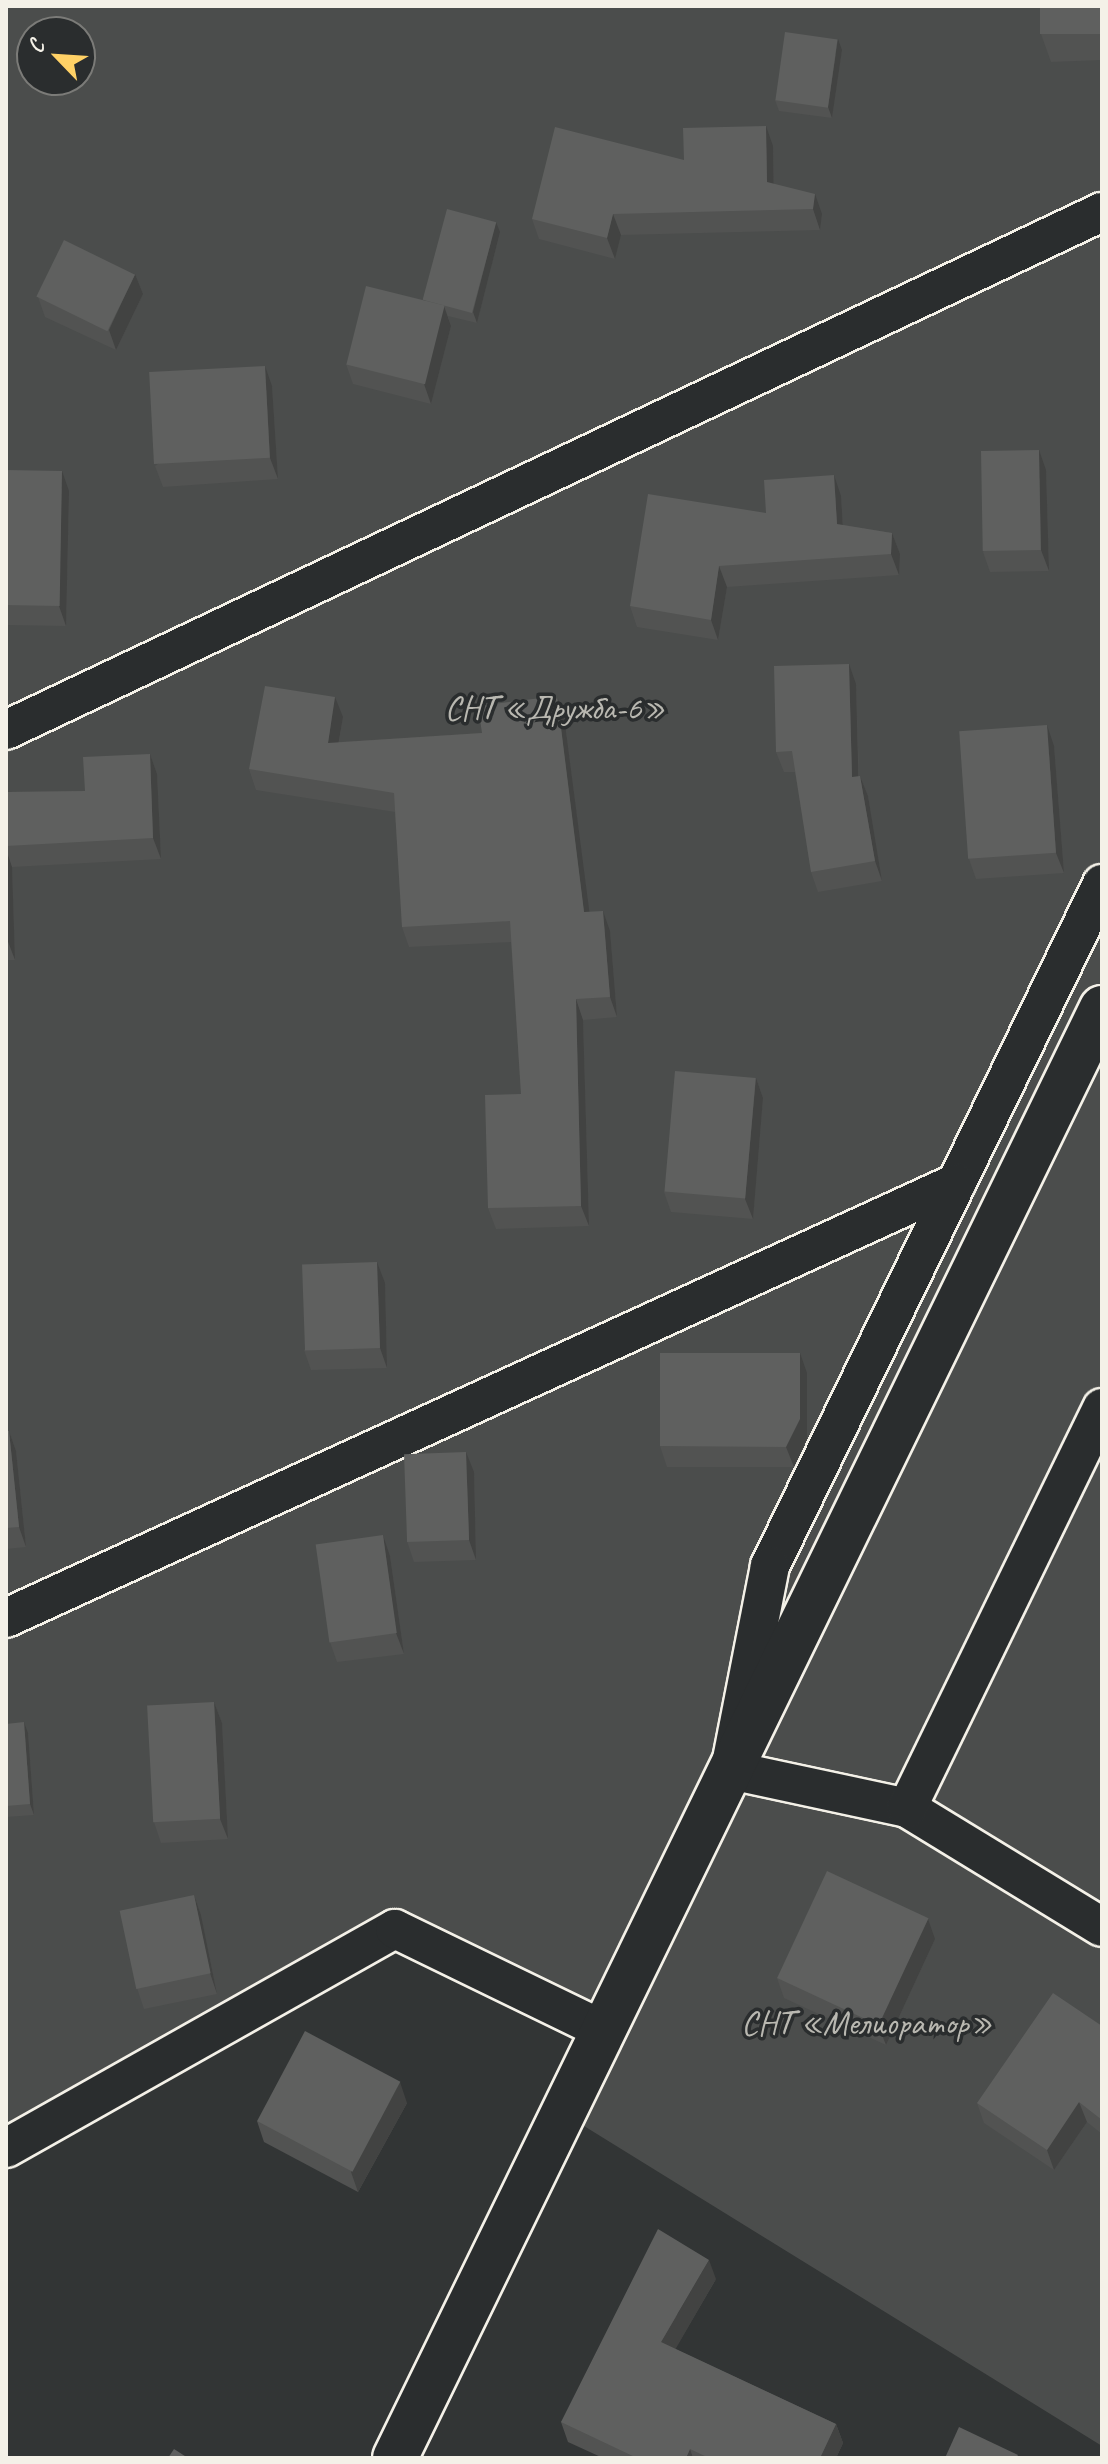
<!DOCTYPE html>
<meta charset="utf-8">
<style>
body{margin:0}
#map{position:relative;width:1108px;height:2464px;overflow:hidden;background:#323535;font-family:Caveat,sans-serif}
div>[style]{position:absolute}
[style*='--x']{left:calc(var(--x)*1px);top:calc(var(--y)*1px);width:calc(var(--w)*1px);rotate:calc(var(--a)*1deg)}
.green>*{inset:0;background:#4b4d4c}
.roads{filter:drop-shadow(2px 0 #f4f1e8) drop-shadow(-2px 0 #f4f1e8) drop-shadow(0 2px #f4f1e8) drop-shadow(0 -2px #f4f1e8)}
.lane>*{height:38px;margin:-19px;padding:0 19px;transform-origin:19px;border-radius:19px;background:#2a2d2e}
.street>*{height:44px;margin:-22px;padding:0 22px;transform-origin:22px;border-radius:22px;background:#2a2d2e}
.wall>*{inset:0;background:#525352}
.shaded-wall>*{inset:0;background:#424342}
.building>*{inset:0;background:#5f605f;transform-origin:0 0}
span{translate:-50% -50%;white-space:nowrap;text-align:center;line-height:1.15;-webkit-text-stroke:7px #2a2d2e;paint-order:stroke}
.park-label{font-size:34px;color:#b9b8b1}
.frame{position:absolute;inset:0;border:8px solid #f4f1e8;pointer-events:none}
.north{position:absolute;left:16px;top:16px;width:80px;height:80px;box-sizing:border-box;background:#2a2d2e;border:2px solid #7b7b78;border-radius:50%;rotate:295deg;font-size:22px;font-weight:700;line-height:32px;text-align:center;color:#f4f1e8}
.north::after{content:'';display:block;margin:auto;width:28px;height:36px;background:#ffd166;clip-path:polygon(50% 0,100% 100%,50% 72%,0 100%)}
</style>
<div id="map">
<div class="green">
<i style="clip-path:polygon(evenodd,6px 6px,1102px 6px,1102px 2446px,563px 2113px,603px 2030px,395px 1929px,6px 2148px,6px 6px,32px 32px,80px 32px,80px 80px,32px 80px,32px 32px)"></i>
</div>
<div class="roads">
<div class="lane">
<i style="--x:6;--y:730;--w:1212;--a:-25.3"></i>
<i style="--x:1102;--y:884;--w:759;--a:115.96"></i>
<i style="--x:770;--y:1566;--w:208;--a:101.1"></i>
<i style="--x:730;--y:1770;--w:181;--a:12.1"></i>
<i style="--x:907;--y:1808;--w:228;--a:31.4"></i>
<i style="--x:6;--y:1618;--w:1045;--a:-24.6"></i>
<i style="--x:907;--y:1808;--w:445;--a:-64"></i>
<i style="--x:6;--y:2148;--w:446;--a:-29.4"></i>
<i style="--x:395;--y:1929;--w:231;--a:25.9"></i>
</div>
<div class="street">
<i style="--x:395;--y:2458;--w:1613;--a:-64.01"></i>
</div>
</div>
<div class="wall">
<i style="clip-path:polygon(1102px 6px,1102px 60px,1051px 62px,1041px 34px)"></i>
<i style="clip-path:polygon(842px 50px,832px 118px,779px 111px,775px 100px)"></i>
<i style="clip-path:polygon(773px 146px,774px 184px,822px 214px,820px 230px,621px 235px,615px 259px,539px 239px,532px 219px,684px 160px)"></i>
<i style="clip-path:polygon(500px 232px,477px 323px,448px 316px,451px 326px,431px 404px,353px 384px,346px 364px,425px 301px)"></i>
<i style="clip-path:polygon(135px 274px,143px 294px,116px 350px,45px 317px,38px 297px)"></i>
<i style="clip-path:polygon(272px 386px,278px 479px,163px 487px,155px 466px)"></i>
<i style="clip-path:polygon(6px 470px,69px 491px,66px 626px,6px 625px)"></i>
<i style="clip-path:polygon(1046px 470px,1049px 571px,990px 572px,983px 552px)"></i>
<i style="clip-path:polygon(841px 496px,843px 525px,892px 533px,900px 554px,899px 575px,727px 587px,718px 640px,637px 627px,630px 606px,766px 513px)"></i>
<i style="clip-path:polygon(856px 684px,859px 776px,860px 776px,868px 796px,882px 881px,818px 892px,811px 872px,795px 772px,784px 772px,776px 752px)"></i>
<i style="clip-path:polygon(564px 716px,589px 912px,610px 931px,617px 1017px,583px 1020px,589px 1226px,496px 1229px,488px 1208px,521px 1094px,511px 942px,409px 947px,402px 927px,395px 812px,256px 790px,249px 769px,343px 717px,339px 742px,482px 733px)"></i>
<i style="clip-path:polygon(1054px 746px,1064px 873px,976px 879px,969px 859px)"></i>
<i style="clip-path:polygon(150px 754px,157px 774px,161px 859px,12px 867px,15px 960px,6px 960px,6px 792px,85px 791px)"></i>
<i style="clip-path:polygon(756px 1078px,763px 1098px,753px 1219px,671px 1212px,664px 1192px)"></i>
<i style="clip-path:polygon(385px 1283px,387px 1368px,311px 1370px,304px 1350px)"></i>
<i style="clip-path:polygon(807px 1373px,807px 1439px,794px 1467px,667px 1467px,660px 1446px)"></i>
<i style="clip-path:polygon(6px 1431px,9px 1431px,16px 1451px,26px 1547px,6px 1549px)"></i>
<i style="clip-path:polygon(474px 1472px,476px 1560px,414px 1562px,407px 1541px)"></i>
<i style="clip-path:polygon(383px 1535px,390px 1556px,404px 1654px,337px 1662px,330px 1642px)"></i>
<i style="clip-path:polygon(214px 1702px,222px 1723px,228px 1839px,161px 1843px,154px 1822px)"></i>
<i style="clip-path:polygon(6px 1724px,28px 1733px,34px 1815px,6px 1817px)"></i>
<i style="clip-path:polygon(194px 1895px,201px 1915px,217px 1994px,144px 2009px,137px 1988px)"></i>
<i style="clip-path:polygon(935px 1939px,886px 2045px,784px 1998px,777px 1978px)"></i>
<i style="clip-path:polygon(1102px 2026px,1102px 2134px,1087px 2122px,1054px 2170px,984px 2123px,977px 2103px)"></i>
<i style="clip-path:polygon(407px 2103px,358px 2192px,264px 2142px,257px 2121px)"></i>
<i style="clip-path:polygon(716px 2279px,675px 2349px,836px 2424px,843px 2443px,836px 2458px,603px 2458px,568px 2442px,561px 2422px)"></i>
</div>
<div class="shaded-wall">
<i style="clip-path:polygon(838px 39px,842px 50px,832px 118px,828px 107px)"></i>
<i style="clip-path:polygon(766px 126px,773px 146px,774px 202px,767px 182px)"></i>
<i style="clip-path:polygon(815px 194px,822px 214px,820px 230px,813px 209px)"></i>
<i style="clip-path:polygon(613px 214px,621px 235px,615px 259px,607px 238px)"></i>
<i style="clip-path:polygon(496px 222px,500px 232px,477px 323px,473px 312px)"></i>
<i style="clip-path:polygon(135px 274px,143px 294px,116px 350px,109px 330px)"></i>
<i style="clip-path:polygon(444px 306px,451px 326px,431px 404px,424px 384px)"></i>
<i style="clip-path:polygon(265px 366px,272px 386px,278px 479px,270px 458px)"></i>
<i style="clip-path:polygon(1039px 450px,1046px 470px,1049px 571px,1041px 550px)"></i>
<i style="clip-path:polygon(62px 471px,69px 491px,66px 626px,59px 606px)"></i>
<i style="clip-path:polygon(834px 475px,841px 496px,844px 545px,837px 524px)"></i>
<i style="clip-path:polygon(892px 533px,900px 554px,899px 575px,891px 554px)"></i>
<i style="clip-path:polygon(719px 566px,727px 587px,718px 640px,711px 620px)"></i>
<i style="clip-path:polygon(849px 664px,856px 684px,859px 798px,852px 777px)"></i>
<i style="clip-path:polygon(557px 696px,564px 716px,592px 932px,584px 912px)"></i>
<i style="clip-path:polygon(335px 697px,343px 717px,335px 763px,328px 743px)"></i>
<i style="clip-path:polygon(1047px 725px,1054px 746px,1064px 873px,1056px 853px)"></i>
<i style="clip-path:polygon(150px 754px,157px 774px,161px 859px,153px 838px)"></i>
<i style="clip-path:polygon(860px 776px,868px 796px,882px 881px,875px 861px)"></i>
<i style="clip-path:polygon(6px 849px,12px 867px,15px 960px,7px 939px)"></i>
<i style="clip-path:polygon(603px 911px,610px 931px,617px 1017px,610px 997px)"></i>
<i style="clip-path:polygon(576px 999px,583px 1020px,589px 1226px,581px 1206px)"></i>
<i style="clip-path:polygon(756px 1078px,763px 1098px,753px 1219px,745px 1199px)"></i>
<i style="clip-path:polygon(377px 1262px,385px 1283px,387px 1368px,380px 1348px)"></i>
<i style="clip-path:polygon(800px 1353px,807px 1373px,807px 1439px,794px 1467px,786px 1447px)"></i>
<i style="clip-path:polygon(9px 1431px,16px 1451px,26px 1547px,19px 1527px)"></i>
<i style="clip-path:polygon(466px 1452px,474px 1472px,476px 1560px,469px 1540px)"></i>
<i style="clip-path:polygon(383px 1535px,390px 1556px,404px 1654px,396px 1633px)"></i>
<i style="clip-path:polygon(214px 1702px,222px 1723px,228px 1839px,220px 1819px)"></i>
<i style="clip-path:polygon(24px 1722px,28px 1733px,34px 1815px,30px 1804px)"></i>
<i style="clip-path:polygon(194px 1895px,201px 1915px,217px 1994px,210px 1973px)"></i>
<i style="clip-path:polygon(928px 1919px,935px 1939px,886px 2045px,878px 2025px)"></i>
<i style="clip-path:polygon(400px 2082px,407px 2103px,358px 2192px,351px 2172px)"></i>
<i style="clip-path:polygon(1079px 2102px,1087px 2122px,1054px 2170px,1047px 2150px)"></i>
<i style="clip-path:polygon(709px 2260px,716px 2279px,668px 2362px,661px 2342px)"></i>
<i style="clip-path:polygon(836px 2424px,843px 2443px,836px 2458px,820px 2458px)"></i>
<i style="clip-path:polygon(690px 2449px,693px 2458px,686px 2458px)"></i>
</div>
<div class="building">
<i style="left:1040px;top:6px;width:62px;height:28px"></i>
<i style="left:785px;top:32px;width:53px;height:69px;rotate:8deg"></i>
<i style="clip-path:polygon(766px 126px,767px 182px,815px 194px,813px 209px,613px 214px,607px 238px,532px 219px,555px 127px,684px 160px,683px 128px)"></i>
<i style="left:447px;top:209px;width:51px;height:94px;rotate:15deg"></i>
<i style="left:64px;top:240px;width:79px;height:63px;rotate:26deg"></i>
<i style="left:366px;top:286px;width:81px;height:81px;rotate:14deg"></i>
<i style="left:265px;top:366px;width:92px;height:116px;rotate:87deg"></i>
<i style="left:1039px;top:450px;width:100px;height:58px;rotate:89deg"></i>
<i style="left:6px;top:470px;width:56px;height:135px;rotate:1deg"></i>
<i style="clip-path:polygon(834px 475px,837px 524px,892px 533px,891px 554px,719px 566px,711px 620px,630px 606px,648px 494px,766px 513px,764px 480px)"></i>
<i style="clip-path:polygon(849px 664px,852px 777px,860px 776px,875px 861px,811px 872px,792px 751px,776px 752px,774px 666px)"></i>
<i style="clip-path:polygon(265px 686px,335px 697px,328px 743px,482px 733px,478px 706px,557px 696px,584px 912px,603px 911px,610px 997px,576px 999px,581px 1206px,488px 1208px,485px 1095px,521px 1094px,510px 921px,402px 927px,394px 793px,249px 769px)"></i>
<i style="left:1047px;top:725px;width:128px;height:88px;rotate:86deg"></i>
<i style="clip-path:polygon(150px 754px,153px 838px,6px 846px,6px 792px,85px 791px,83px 757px)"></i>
<i style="clip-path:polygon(6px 888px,7px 939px,6px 939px)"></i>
<i style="left:675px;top:1071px;width:81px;height:121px;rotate:5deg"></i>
<i style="left:377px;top:1262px;width:86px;height:75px;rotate:88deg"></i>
<i style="clip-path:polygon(660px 1353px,800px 1353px,800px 1419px,786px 1447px,660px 1446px)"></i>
<i style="clip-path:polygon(6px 1431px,9px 1431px,19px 1527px,6px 1528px)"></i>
<i style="left:466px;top:1452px;width:88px;height:62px;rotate:88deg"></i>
<i style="left:383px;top:1535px;width:99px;height:68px;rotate:82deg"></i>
<i style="left:214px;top:1702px;width:117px;height:67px;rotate:87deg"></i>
<i style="clip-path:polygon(24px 1722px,30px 1804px,6px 1806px,6px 1724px)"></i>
<i style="left:827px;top:1871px;width:112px;height:118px;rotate:25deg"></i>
<i style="left:194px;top:1895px;width:80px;height:76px;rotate:78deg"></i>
<i style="clip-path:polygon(1053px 1993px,1102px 2026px,1102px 2120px,1079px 2102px,1047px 2150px,977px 2103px)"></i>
<i style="left:305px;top:2031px;width:108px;height:102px;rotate:28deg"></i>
<i style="clip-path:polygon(658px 2229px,709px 2260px,661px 2342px,836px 2424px,820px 2458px,709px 2458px,690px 2449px,686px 2458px,637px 2458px,561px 2422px)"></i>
<i style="clip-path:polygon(959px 2427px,1018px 2455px,1016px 2458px,945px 2458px)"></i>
<i style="clip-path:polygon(174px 2449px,188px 2458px,168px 2458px)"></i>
</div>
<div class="park-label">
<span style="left:555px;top:708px">СНТ «Дружба-6»</span>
<span style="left:867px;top:2023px">СНТ «Мелиоратор»</span>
</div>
<div class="frame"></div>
<div class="north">С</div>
</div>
